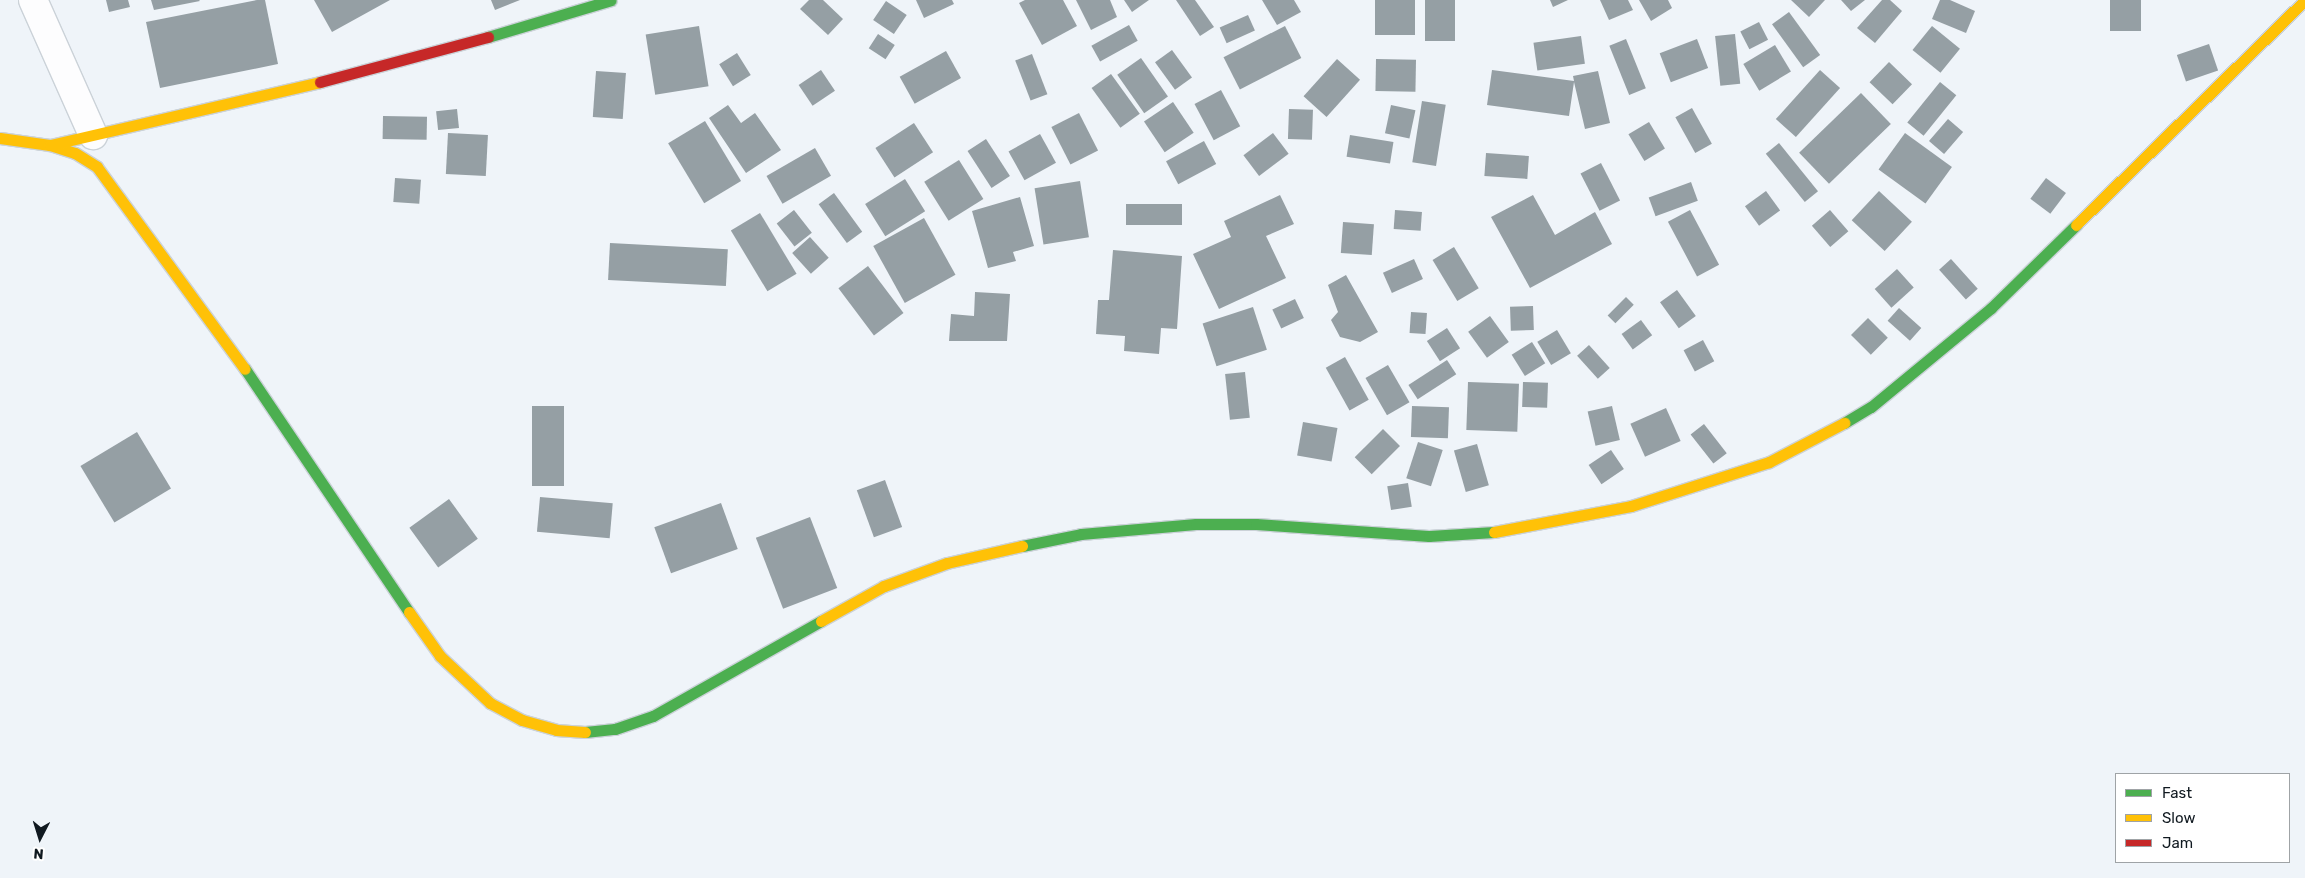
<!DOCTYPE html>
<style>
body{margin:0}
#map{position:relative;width:2305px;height:878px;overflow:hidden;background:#eff4f9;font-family:Rubik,sans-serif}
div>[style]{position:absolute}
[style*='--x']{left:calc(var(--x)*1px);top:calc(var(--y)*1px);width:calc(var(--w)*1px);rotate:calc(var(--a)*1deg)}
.building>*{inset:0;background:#959fa4;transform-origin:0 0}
.roads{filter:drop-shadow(1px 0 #cbd2d8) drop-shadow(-1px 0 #cbd2d8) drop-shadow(0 1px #cbd2d8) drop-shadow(0 -1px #cbd2d8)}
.street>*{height:28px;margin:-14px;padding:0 14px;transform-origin:14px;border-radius:14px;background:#fdfdfe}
.fast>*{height:11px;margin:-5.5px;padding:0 5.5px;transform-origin:5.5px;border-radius:5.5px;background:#4caf50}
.slow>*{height:11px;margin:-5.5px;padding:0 5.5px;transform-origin:5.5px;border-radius:5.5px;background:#ffc107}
.jam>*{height:11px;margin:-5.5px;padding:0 5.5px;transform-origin:5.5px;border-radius:5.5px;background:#c62828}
span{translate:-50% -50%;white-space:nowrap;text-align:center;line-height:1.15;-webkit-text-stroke:5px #fff;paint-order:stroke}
.legend{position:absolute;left:2115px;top:773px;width:175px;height:90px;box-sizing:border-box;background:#fff;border:1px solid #9fa3a6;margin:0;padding:6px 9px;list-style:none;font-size:15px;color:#101920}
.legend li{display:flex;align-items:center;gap:10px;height:25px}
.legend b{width:25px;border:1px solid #9fa3a6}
.north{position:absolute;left:15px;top:813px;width:50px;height:50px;-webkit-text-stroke:4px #fff;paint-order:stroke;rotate:185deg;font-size:14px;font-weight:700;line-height:20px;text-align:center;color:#101920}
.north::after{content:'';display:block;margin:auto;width:18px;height:22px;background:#101920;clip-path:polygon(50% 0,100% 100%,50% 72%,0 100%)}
</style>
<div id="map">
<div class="building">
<i style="clip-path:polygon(106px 0,128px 0,130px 7px,109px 12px)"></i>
<i style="clip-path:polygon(151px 0,199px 0,200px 1px,154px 10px)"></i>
<i style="clip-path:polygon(257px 0,265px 0,278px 64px,160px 88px,146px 22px)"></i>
<i style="clip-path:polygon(314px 0,390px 0,332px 32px)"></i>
<i style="clip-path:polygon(491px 0,520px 0,495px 10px)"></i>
<i style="clip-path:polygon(809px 0,823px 0,843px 19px,828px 35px,800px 9px)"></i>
<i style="clip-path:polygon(916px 0,952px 0,954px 4px,924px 18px)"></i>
<i style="clip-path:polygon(1025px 0,1063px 0,1077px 26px,1042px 45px,1019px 3px)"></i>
<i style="clip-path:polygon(1076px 0,1110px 0,1117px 17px,1091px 30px)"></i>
<i style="clip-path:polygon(1124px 0,1149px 0,1132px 12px)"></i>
<i style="clip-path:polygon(1176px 0,1195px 0,1214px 27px,1200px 36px)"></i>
<i style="clip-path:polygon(1262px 0,1294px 0,1301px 12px,1277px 25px)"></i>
<i style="left:1375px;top:0;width:40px;height:35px"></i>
<i style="left:1425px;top:0;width:30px;height:41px"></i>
<i style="clip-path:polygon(1550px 0,1568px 0,1553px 7px)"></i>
<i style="clip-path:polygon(1600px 0,1628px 0,1633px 10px,1609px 20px)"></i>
<i style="clip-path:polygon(1639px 0,1668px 0,1672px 8px,1651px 21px)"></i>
<i style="clip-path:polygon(1791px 0,1825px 0,1809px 17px)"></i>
<i style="clip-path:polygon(1841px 0,1865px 0,1851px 11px)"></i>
<i style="clip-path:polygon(1882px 0,1890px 0,1902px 11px,1875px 43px,1857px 28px)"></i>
<i style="clip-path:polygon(1940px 0,1950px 0,1975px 11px,1966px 33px,1932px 19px)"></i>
<i style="left:2110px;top:0;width:31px;height:31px"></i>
<i style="left:886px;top:1px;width:25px;height:23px;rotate:34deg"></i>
<i style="left:1789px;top:12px;width:53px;height:21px;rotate:54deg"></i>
<i style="left:1248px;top:15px;width:17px;height:31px;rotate:66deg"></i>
<i style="left:1759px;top:22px;width:20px;height:21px;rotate:63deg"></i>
<i style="left:1129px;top:25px;width:18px;height:43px;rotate:61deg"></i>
<i style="left:699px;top:26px;width:61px;height:54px;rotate:81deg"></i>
<i style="left:1285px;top:26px;width:36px;height:69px;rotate:63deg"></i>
<i style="left:1932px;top:26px;width:36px;height:31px;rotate:39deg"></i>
<i style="left:878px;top:34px;width:20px;height:17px;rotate:33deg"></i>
<i style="left:1735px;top:34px;width:50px;height:20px;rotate:84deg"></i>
<i style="left:1581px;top:36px;width:28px;height:48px;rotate:82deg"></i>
<i style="left:1626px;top:39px;width:53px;height:18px;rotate:68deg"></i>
<i style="left:1697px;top:39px;width:31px;height:40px;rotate:69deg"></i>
<i style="left:2209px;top:44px;width:28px;height:34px;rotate:71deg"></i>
<i style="left:1775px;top:45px;width:31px;height:37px;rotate:59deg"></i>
<i style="left:1172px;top:50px;width:34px;height:21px;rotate:54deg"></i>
<i style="left:946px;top:51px;width:31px;height:53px;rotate:61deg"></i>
<i style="left:737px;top:53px;width:26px;height:21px;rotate:58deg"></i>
<i style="left:1032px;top:54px;width:43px;height:18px;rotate:69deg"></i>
<i style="left:1141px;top:58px;width:47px;height:29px;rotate:55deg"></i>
<i style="left:1337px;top:59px;width:31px;height:50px;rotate:42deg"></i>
<i style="left:1376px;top:59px;width:40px;height:32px;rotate:1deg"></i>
<i style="left:1889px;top:62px;width:32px;height:28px;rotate:44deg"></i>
<i style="left:821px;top:70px;width:25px;height:27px;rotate:56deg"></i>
<i style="clip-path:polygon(1492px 70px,1574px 81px,1573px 76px,1598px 71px,1610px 123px,1585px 129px,1574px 82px,1569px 116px,1487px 105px)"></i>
<i style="left:1820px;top:70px;width:27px;height:66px;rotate:42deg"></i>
<i style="left:596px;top:71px;width:30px;height:46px;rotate:4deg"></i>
<i style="left:1111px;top:74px;width:49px;height:24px;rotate:54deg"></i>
<i style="left:1940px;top:82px;width:21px;height:52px;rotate:39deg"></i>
<i style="left:1221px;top:90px;width:41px;height:30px;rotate:62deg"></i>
<i style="left:1861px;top:93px;width:43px;height:86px;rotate:46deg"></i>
<i style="left:1422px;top:101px;width:24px;height:62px;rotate:9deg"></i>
<i style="left:1173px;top:102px;width:37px;height:35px;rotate:56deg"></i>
<i style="clip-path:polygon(728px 105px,741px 123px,755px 113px,781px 150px,746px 173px,709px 118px)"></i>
<i style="left:1391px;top:105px;width:25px;height:29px;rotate:12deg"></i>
<i style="left:1692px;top:108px;width:41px;height:19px;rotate:61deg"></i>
<i style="left:457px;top:109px;width:19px;height:21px;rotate:84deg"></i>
<i style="left:1289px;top:109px;width:24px;height:30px;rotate:2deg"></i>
<i style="left:1079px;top:113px;width:42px;height:31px;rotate:63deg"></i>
<i style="left:383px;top:116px;width:44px;height:23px;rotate:1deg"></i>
<i style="left:1948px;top:119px;width:20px;height:29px;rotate:41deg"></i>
<i style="left:705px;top:121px;width:70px;height:43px;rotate:59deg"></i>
<i style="left:1649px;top:122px;width:31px;height:24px;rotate:59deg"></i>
<i style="left:914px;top:123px;width:35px;height:46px;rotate:57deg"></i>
<i style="left:448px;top:133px;width:40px;height:41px;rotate:3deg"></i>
<i style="left:1273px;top:133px;width:26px;height:37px;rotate:53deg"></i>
<i style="left:1905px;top:133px;width:58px;height:45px;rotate:36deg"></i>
<i style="left:1040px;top:134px;width:33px;height:36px;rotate:61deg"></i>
<i style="left:1350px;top:135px;width:44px;height:22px;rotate:9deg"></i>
<i style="left:986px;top:139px;width:44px;height:22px;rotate:57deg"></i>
<i style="left:1204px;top:141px;width:26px;height:43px;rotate:62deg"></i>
<i style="left:1779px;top:143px;width:62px;height:17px;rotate:51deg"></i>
<i style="left:815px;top:148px;width:32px;height:56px;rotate:60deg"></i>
<i style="left:1486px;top:153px;width:43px;height:23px;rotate:4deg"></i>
<i style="left:959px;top:160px;width:46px;height:41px;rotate:58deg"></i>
<i style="left:1601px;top:163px;width:42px;height:23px;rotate:63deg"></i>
<i style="left:395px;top:178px;width:26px;height:24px;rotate:4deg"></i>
<i style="left:2046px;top:178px;width:25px;height:26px;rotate:37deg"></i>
<i style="left:905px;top:179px;width:38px;height:47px;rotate:58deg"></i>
<i style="left:1080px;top:181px;width:57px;height:46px;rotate:81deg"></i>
<i style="left:1691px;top:182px;width:20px;height:45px;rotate:70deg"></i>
<i style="left:1766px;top:191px;width:24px;height:26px;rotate:54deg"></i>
<i style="left:1879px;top:191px;width:45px;height:40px;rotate:43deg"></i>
<i style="left:834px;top:193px;width:48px;height:19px;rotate:54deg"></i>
<i style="clip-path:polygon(1280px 195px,1294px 224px,1266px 236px,1286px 278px,1219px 309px,1193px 254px,1231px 237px,1224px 221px)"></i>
<i style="clip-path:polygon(1533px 195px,1555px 235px,1595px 212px,1612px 244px,1530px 288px,1491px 217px)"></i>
<i style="clip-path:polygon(1020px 197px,1034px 246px,1013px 252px,1016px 261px,988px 268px,972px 211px)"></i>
<i style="left:1182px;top:204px;width:21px;height:56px;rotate:90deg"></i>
<i style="left:794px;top:210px;width:29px;height:22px;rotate:52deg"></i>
<i style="left:1395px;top:210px;width:27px;height:19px;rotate:4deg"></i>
<i style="left:1690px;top:210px;width:62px;height:25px;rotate:62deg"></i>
<i style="left:1830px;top:210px;width:28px;height:24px;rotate:49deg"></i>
<i style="left:760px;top:213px;width:71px;height:34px;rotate:59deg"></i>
<i style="left:924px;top:218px;width:65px;height:58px;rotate:61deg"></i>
<i style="left:1343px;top:222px;width:31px;height:31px;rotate:4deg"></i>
<i style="left:810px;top:237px;width:28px;height:24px;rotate:48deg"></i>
<i style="left:610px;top:243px;width:118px;height:37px;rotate:3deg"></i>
<i style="left:1454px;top:247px;width:48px;height:25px;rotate:59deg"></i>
<i style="clip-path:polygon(1113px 250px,1182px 256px,1177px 329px,1161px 328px,1159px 354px,1124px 351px,1125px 336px,1096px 334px,1098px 300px,1109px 300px)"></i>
<i style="left:1414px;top:259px;width:22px;height:34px;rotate:66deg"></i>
<i style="left:1951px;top:259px;width:40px;height:16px;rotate:48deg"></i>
<i style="left:868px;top:266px;width:59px;height:37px;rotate:53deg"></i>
<i style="left:1897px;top:269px;width:25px;height:30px;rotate:48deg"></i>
<i style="clip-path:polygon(1346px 275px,1378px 332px,1360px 342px,1340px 337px,1331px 320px,1338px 312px,1328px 285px)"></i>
<i style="left:1677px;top:290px;width:32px;height:21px;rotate:54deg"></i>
<i style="clip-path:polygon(975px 292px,1010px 294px,1007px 341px,949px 341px,951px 314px,974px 316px)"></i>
<i style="left:1626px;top:297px;width:11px;height:26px;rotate:45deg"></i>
<i style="left:1295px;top:299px;width:21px;height:25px;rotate:65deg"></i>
<i style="left:1533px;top:306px;width:24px;height:23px;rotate:88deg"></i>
<i style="left:1253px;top:307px;width:45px;height:53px;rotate:72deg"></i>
<i style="left:1899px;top:308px;width:30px;height:17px;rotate:42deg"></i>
<i style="left:1411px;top:312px;width:16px;height:21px;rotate:4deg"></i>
<i style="left:1490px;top:316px;width:32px;height:27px;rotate:54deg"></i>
<i style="left:1868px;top:318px;width:28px;height:24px;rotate:45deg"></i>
<i style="left:1641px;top:320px;width:19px;height:24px;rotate:54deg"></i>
<i style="left:1447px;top:328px;width:24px;height:24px;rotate:57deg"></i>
<i style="left:1557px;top:330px;width:27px;height:23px;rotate:59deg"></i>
<i style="left:1703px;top:340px;width:24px;height:22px;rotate:62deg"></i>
<i style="left:1532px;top:342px;width:25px;height:24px;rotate:58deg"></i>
<i style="left:1589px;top:345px;width:31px;height:16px;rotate:48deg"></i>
<i style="left:1345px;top:357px;width:49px;height:22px;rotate:61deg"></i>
<i style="left:1447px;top:360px;width:17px;height:46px;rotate:57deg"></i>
<i style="left:1388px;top:365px;width:43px;height:26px;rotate:60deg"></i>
<i style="left:1245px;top:372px;width:46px;height:20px;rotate:84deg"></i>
<i style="left:1468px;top:382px;width:51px;height:48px;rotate:2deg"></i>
<i style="left:1523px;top:382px;width:25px;height:25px;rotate:2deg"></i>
<i style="left:532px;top:406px;width:32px;height:80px"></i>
<i style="left:1412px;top:406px;width:37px;height:31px;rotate:2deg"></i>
<i style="left:1612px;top:406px;width:35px;height:25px;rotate:77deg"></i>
<i style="left:1666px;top:408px;width:36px;height:39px;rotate:66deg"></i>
<i style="left:1303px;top:422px;width:35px;height:34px;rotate:10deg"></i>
<i style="left:1704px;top:424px;width:37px;height:17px;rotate:52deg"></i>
<i style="left:1383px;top:429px;width:24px;height:40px;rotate:45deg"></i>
<i style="left:137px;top:432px;width:66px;height:66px;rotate:59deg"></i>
<i style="left:1418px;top:442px;width:26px;height:38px;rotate:18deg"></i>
<i style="left:1477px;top:444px;width:43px;height:24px;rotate:74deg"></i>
<i style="left:1611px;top:450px;width:23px;height:27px;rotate:56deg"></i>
<i style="left:885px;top:480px;width:50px;height:30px;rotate:70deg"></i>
<i style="left:1408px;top:483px;width:24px;height:21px;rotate:81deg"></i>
<i style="left:540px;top:497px;width:73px;height:35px;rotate:5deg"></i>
<i style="left:449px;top:499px;width:49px;height:49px;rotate:54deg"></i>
<i style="left:721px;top:503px;width:49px;height:71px;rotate:70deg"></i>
<i style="left:810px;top:517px;width:76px;height:58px;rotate:69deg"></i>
</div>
<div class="roads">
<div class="street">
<i style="--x:33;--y:0;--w:148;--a:66"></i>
</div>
<div class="fast">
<i style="--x:488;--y:37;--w:128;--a:-16.7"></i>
<i style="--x:245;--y:369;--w:293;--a:56"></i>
<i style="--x:1844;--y:423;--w:31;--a:-31"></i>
<i style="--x:1871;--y:407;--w:156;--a:-39.5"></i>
<i style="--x:1991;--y:308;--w:119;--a:-44.3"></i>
<i style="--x:1022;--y:546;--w:60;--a:-11.5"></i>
<i style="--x:1081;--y:534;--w:115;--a:-5"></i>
<i style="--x:1196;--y:524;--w:60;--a:0"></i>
<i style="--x:1256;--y:524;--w:173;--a:4"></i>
<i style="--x:1429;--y:536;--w:65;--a:-3.5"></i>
<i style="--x:585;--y:732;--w:30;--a:-6"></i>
<i style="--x:615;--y:729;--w:40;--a:-18.9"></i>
<i style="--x:653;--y:716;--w:193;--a:-29.5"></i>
</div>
<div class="slow">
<i style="--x:0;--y:138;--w:50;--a:8"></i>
<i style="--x:50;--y:145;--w:26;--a:18"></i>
<i style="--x:75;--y:153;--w:26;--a:32"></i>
<i style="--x:97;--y:167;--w:250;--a:53.8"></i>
<i style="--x:50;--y:145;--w:277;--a:-13.1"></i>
<i style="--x:2076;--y:225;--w:321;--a:-44.5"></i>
<i style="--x:1494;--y:532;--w:139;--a:-10.7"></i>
<i style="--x:1631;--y:506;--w:145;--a:-17.7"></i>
<i style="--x:1769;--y:462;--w:85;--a:-27.5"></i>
<i style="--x:409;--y:612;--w:54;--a:54.8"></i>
<i style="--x:440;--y:656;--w:69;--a:43.2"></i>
<i style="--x:490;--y:703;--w:36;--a:28"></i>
<i style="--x:522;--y:720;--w:35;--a:16"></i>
<i style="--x:556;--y:730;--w:29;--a:4"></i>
<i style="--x:821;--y:621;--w:72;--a:-29.1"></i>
<i style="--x:884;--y:586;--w:67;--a:-20.1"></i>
<i style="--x:947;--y:563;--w:77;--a:-12.8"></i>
</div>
<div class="jam">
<i style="--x:320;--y:82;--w:174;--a:-15"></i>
</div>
</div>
<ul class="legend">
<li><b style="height:6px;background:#4caf50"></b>Fast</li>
<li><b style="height:6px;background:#ffc107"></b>Slow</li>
<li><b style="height:6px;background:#c62828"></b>Jam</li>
</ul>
<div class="north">N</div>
</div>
